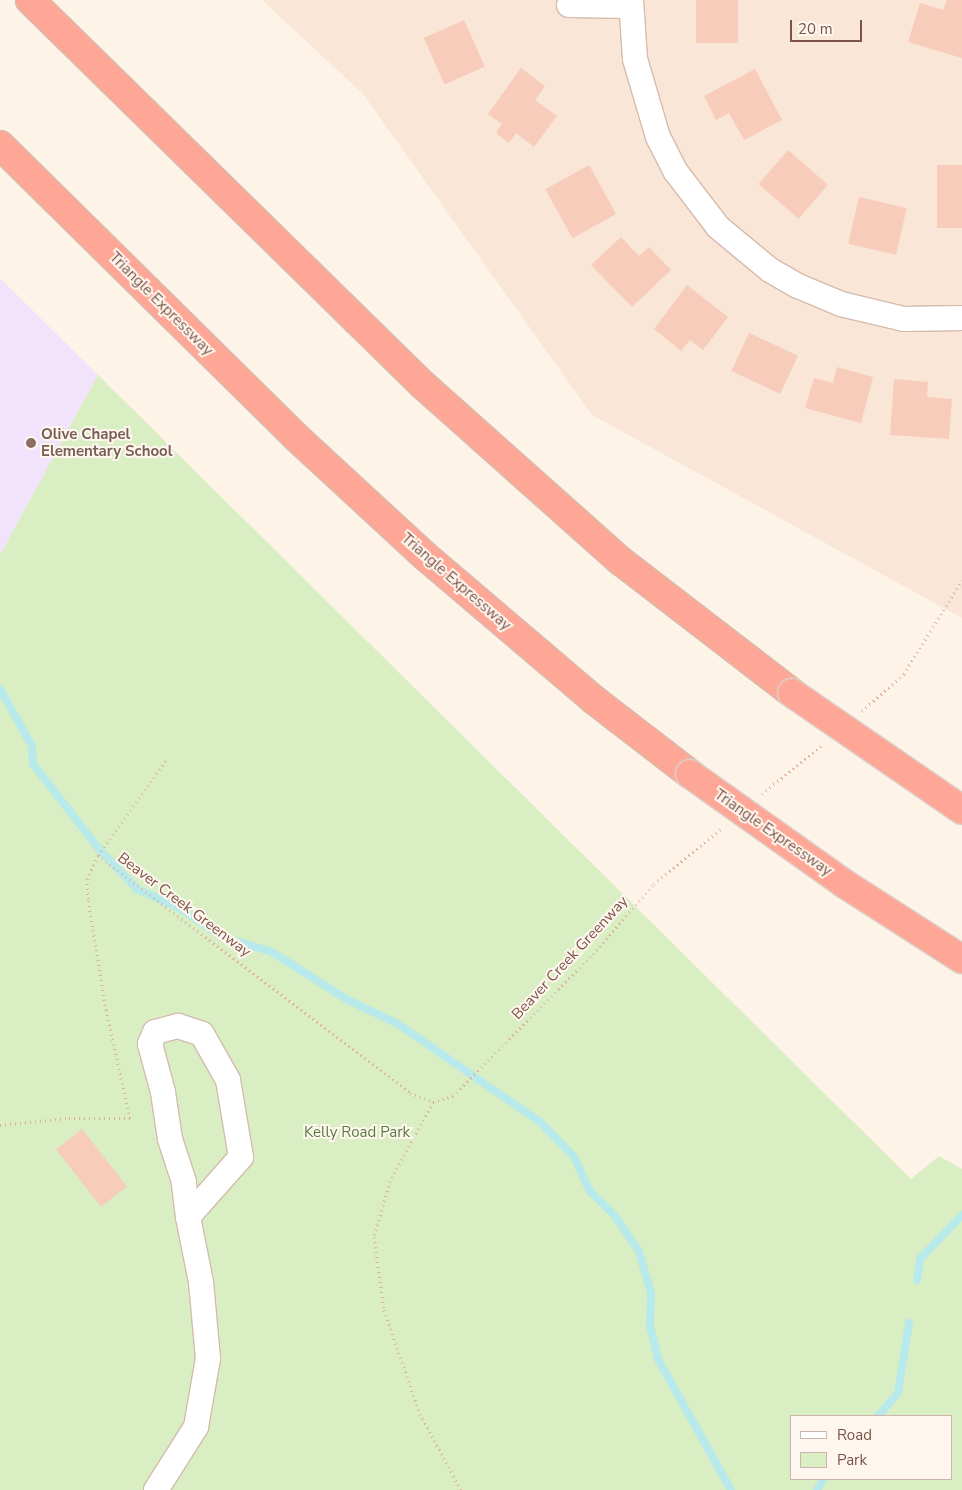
<!DOCTYPE html>
<style>
body{margin:0}
#map{position:relative;width:962px;height:1490px;overflow:hidden;background:#fef3e7;font-family:"Nunito Sans",sans-serif}
div>[style]{position:absolute}
[style*='--x']{left:calc(var(--x)*1px);top:calc(var(--y)*1px);width:calc(var(--w)*1px);rotate:calc(var(--a)*1deg)}
.residential>*{inset:0;background:#f9e6d7}
.education>*{inset:0;background:#f0e3fb}
.green>*{inset:0;background:#d9eec3}
.stream>*{height:8px;margin:-4px;padding:0 4px;transform-origin:4px;border-radius:4px;background:#b8e9eb}
.building>*{inset:0;background:#f7ccbb;transform-origin:0 0}
.path>*{height:3px;margin-top:-1.5px;transform-origin:0;background:repeating-linear-gradient(90deg,#ddaf9d 0 1px,transparent 0 5px)}
.roads{filter:drop-shadow(1px 0 #d5bbad) drop-shadow(-1px 0 #d5bbad) drop-shadow(0 1px #d5bbad) drop-shadow(0 -1px #d5bbad)}
.minor>*{height:24px;margin:-12px;padding:0 12px;transform-origin:12px;border-radius:12px;background:#fff}
.highway>*{height:28px;margin:-14px;padding:0 14px;transform-origin:14px;border-radius:14px;background:#ffa797}
.bridges{filter:drop-shadow(1px 0 #dacfcb) drop-shadow(-1px 0 #dacfcb) drop-shadow(0 1px #dacfcb) drop-shadow(0 -1px #dacfcb)}
.highway-bridge>*{height:28px;margin:-14px;padding:0 14px;transform-origin:14px;border-radius:14px;background:#ffa797}
.dots>*{width:14px;height:14px;translate:-50% -50%;box-sizing:border-box;border:2px solid #fff7ef;border-radius:50%}
span{translate:-50% -50%;white-space:nowrap;text-align:center;line-height:1.15;-webkit-text-stroke:4px #fff7ef;paint-order:stroke}
.street-label{font-size:15px;color:#7c5447}
.education-label{font-size:15px;color:#785e54;font-weight:700}
.left{translate:0 -50%;text-align:left}
.park-label{font-size:15px;color:#567c3c}
.legend{position:absolute;left:790px;top:1415px;width:162px;height:65px;box-sizing:border-box;background:#fff7ef;border:1px solid #cbb6ac;margin:0;padding:6px 9px;list-style:none;font-size:15px;color:#7c5447}
.legend li{display:flex;align-items:center;gap:10px;height:25px}
.legend b{width:25px;border:1px solid #cbb6ac}
.scale{position:absolute;left:790px;top:20px;width:72px;height:22px;box-sizing:border-box;border:2px solid #7c5447;border-top:0;padding-left:6px;font-size:15px;line-height:18px;white-space:nowrap;color:#7c5447;-webkit-text-stroke:4px #fff7ef;paint-order:stroke}
</style>
<div id="map">
<div class="residential">
<i style="clip-path:polygon(262px 0,962px 0,962px 618px,592px 415px,363px 94px)"></i>
</div>
<div class="education">
<i style="clip-path:polygon(0 278px,98px 375px,0 555px)"></i>
</div>
<div class="green">
<i style="clip-path:polygon(evenodd,98px 375px,911px 1179px,939px 1156px,962px 1169px,962px 1490px,0 1490px,0 555px,98px 375px,791px 1416px,951px 1416px,951px 1479px,791px 1479px,791px 1416px)"></i>
</div>
<div class="stream">
<i style="--x:0;--y:689;--w:65;--a:60.7"></i>
<i style="--x:32;--y:746;--w:18;--a:87"></i>
<i style="--x:33;--y:764;--w:109;--a:52.1"></i>
<i style="--x:100;--y:850;--w:54;--a:46.5"></i>
<i style="--x:137;--y:889;--w:48;--a:24.4"></i>
<i style="--x:181;--y:909;--w:50;--a:34.3"></i>
<i style="--x:222;--y:937;--w:52;--a:16.7"></i>
<i style="--x:272;--y:952;--w:88;--a:32.4"></i>
<i style="--x:346;--y:999;--w:58;--a:25.7"></i>
<i style="--x:398;--y:1024;--w:173;--a:34.6"></i>
<i style="--x:540;--y:1122;--w:49;--a:45.8"></i>
<i style="--x:574;--y:1157;--w:38;--a:65"></i>
<i style="--x:590;--y:1191;--w:35;--a:45"></i>
<i style="--x:615;--y:1216;--w:42;--a:55.6"></i>
<i style="--x:639;--y:1251;--w:44;--a:74.1"></i>
<i style="--x:651;--y:1293;--w:33;--a:92"></i>
<i style="--x:650;--y:1326;--w:34;--a:76"></i>
<i style="--x:658;--y:1359;--w:150;--a:60.9"></i>
<i style="--x:917;--y:1280;--w:21;--a:-82"></i>
<i style="--x:920;--y:1259;--w:61;--a:-46.3"></i>
<i style="--x:878;--y:1416;--w:30;--a:-49"></i>
<i style="--x:898;--y:1393;--w:71;--a:-81.1"></i>
<i style="--x:817;--y:1490;--w:13;--a:-58"></i>
</div>
<div class="building">
<i style="left:696px;top:0;width:42px;height:43px"></i>
<i style="clip-path:polygon(947px 0,962px 0,962px 58px,908px 42px,920px 3px,943px 10px)"></i>
<i style="left:464px;top:20px;width:51px;height:44px;rotate:66deg"></i>
<i style="clip-path:polygon(521px 68px,545px 86px,535px 100px,557px 116px,534px 147px,516px 133px,509px 143px,496px 133px,502px 124px,488px 114px)"></i>
<i style="clip-path:polygon(755px 69px,782px 120px,744px 140px,729px 113px,716px 120px,704px 96px)"></i>
<i style="left:788px;top:150px;width:53px;height:45px;rotate:41deg"></i>
<i style="left:589px;top:165px;width:56px;height:50px;rotate:61deg"></i>
<i style="left:937px;top:165px;width:25px;height:63px"></i>
<i style="left:859px;top:197px;width:49px;height:48px;rotate:13deg"></i>
<i style="clip-path:polygon(621px 237px,639px 256px,649px 247px,671px 270px,632px 307px,591px 265px)"></i>
<i style="clip-path:polygon(687px 285px,728px 317px,703px 350px,690px 340px,681px 351px,654px 329px)"></i>
<i style="left:749px;top:333px;width:54px;height:42px;rotate:25deg"></i>
<i style="clip-path:polygon(837px 367px,873px 377px,861px 423px,805px 408px,814px 378px,833px 383px)"></i>
<i style="clip-path:polygon(894px 379px,928px 382px,927px 397px,952px 399px,949px 439px,890px 435px)"></i>
<i style="left:82px;top:1129px;width:73px;height:33px;rotate:52deg"></i>
</div>
<div class="path">
<i style="--x:862;--y:711;--w:56;--a:-41.4"></i>
<i style="--x:904;--y:674;--w:110;--a:-58.3"></i>
<i style="--x:762;--y:794;--w:79;--a:-39.3"></i>
<i style="--x:98;--y:855;--w:120;--a:-54.2"></i>
<i style="--x:433;--y:1102;--w:90;--a:118.6"></i>
<i style="--x:390;--y:1181;--w:58;--a:105.9"></i>
<i style="--x:374;--y:1237;--w:74;--a:82.2"></i>
<i style="--x:384;--y:1310;--w:110;--a:70.9"></i>
<i style="--x:420;--y:1414;--w:86;--a:61.7"></i>
<i style="--x:0;--y:1125;--w:69;--a:-5.8"></i>
<i style="--x:69;--y:1118;--w:61;--a:0"></i>
<i style="--x:130;--y:1118;--w:111;--a:-102.5"></i>
<i style="--x:106;--y:1010;--w:112;--a:-99.2"></i>
<i style="--x:88;--y:899;--w:20;--a:-93"></i>
<i style="--x:87;--y:879;--w:26;--a:-65"></i>
<i style="--x:98;--y:855;--w:392;--a:37.3"></i>
<i style="--x:410;--y:1093;--w:25;--a:21"></i>
<i style="--x:433;--y:1102;--w:21;--a:-17"></i>
<i style="--x:453;--y:1096;--w:199;--a:-45.4"></i>
<i style="--x:593;--y:954;--w:93;--a:-48.9"></i>
<i style="--x:654;--y:884;--w:89;--a:-39.6"></i>
</div>
<div class="roads">
<div class="minor">
<i style="--x:631;--y:0;--w:59;--a:86.1"></i>
<i style="--x:635;--y:59;--w:81;--a:73.6"></i>
<i style="--x:658;--y:137;--w:39;--a:63"></i>
<i style="--x:676;--y:172;--w:69;--a:52.6"></i>
<i style="--x:718;--y:227;--w:67;--a:39.6"></i>
<i style="--x:770;--y:270;--w:32;--a:30"></i>
<i style="--x:798;--y:286;--w:47;--a:22.7"></i>
<i style="--x:841;--y:304;--w:65;--a:13.4"></i>
<i style="--x:904;--y:319;--w:58;--a:-1"></i>
<i style="--x:569;--y:5;--w:61;--a:0.9"></i>
<i style="--x:156;--y:1490;--w:75;--a:-57.6"></i>
<i style="--x:196;--y:1427;--w:70;--a:-80.1"></i>
<i style="--x:208;--y:1358;--w:76;--a:-95.3"></i>
<i style="--x:201;--y:1282;--w:66;--a:-101.3"></i>
<i style="--x:188;--y:1217;--w:35;--a:-97"></i>
<i style="--x:184;--y:1182;--w:45;--a:-108"></i>
<i style="--x:170;--y:1139;--w:48;--a:-98.5"></i>
<i style="--x:163;--y:1092;--w:50;--a:-105.2"></i>
<i style="--x:150;--y:1044;--w:13;--a:-67"></i>
<i style="--x:155;--y:1032;--w:24;--a:-15"></i>
<i style="--x:178;--y:1026;--w:25;--a:18"></i>
<i style="--x:202;--y:1034;--w:53;--a:60.5"></i>
<i style="--x:228;--y:1080;--w:78;--a:80.4"></i>
<i style="--x:241;--y:1157;--w:80;--a:131.5"></i>
</div>
<div class="highway">
<i style="--x:30;--y:0;--w:550;--a:44.41"></i>
<i style="--x:423;--y:385;--w:266;--a:41.7"></i>
<i style="--x:622;--y:562;--w:215;--a:37.6"></i>
<i style="--x:0;--y:145;--w:416;--a:44.6"></i>
<i style="--x:296;--y:437;--w:176;--a:42.7"></i>
<i style="--x:425;--y:556;--w:222;--a:40.4"></i>
<i style="--x:594;--y:700;--w:121;--a:37.6"></i>
</div>
</div>
<div class="bridges">
<div class="highway-bridge">
<i style="--x:792;--y:693;--w:206;--a:34.5"></i>
<i style="--x:690;--y:774;--w:190;--a:35.4"></i>
<i style="--x:845;--y:884;--w:139;--a:32.7"></i>
</div>
</div>
<div class="dots">
<i style="left:31px;top:443px;background:#8d6e63"></i>
</div>
<div class="street-label">
<span style="left:161px;top:304px;rotate:45deg">Triangle Expressway</span>
<span style="left:456px;top:582px;rotate:41deg">Triangle Expressway</span>
<span style="left:773px;top:833px;rotate:35deg">Triangle Expressway</span>
<span style="left:184px;top:905px;rotate:37deg">Beaver Creek Greenway</span>
<span style="left:570px;top:958px;rotate:-47deg">Beaver Creek Greenway</span>
</div>
<div class="education-label">
<span class="left" style="left:41px;top:443px">Olive Chapel<br>Elementary School</span>
</div>
<div class="park-label">
<span style="left:357px;top:1133px">Kelly Road Park</span>
</div>
<ul class="legend">
<li><b style="height:6px;background:#fff"></b>Road</li>
<li><b style="height:14px;background:#d9eec3"></b>Park</li>
</ul>
<div class="scale">20 m</div>
</div>
